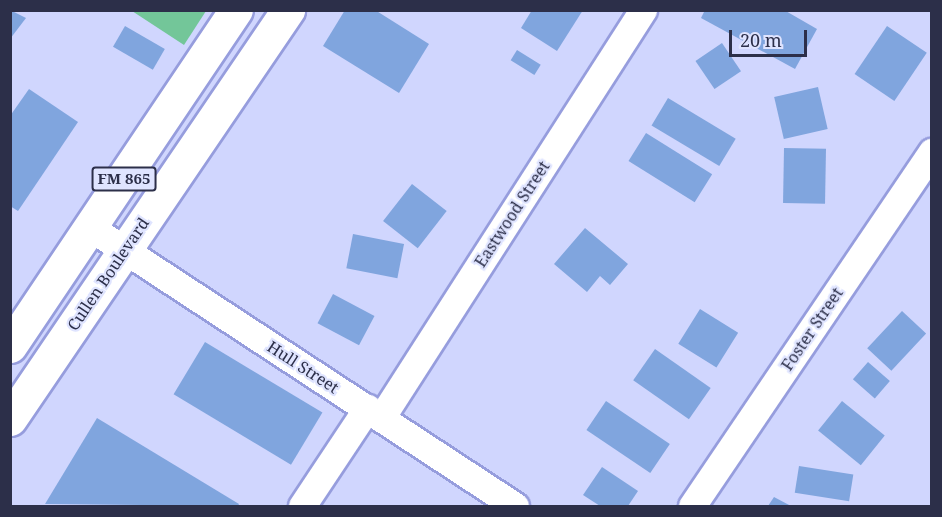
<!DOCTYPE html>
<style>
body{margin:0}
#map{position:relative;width:942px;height:517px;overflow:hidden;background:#d0d6fe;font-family:"Noto Serif",serif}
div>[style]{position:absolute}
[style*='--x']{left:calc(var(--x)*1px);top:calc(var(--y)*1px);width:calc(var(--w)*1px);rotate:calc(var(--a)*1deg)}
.green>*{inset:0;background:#73c699}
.building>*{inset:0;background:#80a5de;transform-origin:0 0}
.roads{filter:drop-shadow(2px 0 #969ddd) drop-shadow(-2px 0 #969ddd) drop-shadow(0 2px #969ddd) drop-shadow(0 -2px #969ddd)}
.street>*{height:27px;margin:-13.5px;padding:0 13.5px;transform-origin:13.5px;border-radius:13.5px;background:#fff}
.primary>*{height:33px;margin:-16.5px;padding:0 16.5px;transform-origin:16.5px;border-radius:16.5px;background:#fff}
span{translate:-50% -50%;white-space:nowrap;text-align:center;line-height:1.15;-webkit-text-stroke:4.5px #dfe4ff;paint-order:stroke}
.shield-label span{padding:2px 4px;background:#dfe4ff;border:2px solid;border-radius:4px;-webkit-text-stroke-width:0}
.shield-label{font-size:15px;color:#2c2f49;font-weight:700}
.street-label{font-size:16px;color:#2c2f49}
.frame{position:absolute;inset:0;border:12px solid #2c2f49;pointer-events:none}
.scale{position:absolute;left:729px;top:30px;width:78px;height:27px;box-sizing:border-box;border:3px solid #2c2f49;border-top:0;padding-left:8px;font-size:18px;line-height:21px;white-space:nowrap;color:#2c2f49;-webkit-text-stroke:4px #dfe4ff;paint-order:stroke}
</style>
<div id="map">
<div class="green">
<i style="clip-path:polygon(132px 11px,206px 11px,184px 45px)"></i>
</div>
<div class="building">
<i style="clip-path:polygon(10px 10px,26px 18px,10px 39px)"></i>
<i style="clip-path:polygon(345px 10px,375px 10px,429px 44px,399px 93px,323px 46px)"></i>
<i style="clip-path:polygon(532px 10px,583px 10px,557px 51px,521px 28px)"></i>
<i style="clip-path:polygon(705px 10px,784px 10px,817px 29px,795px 69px,701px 18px)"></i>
<i style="left:125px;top:26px;width:46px;height:24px;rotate:30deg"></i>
<i style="left:887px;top:26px;width:48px;height:58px;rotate:34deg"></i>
<i style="left:722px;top:43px;width:34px;height:32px;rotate:56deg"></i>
<i style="left:517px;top:50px;width:28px;height:12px;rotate:32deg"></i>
<i style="left:818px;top:87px;width:43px;height:45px;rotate:77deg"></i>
<i style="clip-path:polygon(29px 89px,78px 122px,18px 211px,10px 206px,10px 116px)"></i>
<i style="left:668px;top:98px;width:79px;height:32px;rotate:31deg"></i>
<i style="left:646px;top:133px;width:78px;height:33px;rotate:32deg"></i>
<i style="left:784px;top:148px;width:42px;height:55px;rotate:1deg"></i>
<i style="left:412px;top:184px;width:44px;height:47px;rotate:38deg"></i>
<i style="clip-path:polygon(585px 228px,628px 264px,610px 285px,600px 276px,587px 292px,554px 264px)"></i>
<i style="left:353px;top:234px;width:52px;height:35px;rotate:11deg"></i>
<i style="left:333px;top:294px;width:47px;height:33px;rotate:28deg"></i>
<i style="left:700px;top:309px;width:45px;height:41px;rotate:32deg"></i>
<i style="left:902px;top:311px;width:33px;height:51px;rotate:43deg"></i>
<i style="left:205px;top:342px;width:137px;height:61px;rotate:31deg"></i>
<i style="left:655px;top:349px;width:68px;height:38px;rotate:35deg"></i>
<i style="left:868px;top:362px;width:29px;height:23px;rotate:41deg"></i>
<i style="left:606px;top:401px;width:77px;height:35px;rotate:34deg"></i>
<i style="left:842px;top:401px;width:55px;height:38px;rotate:39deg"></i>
<i style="clip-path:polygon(97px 418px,239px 504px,238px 506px,45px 504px)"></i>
<i style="left:799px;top:466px;width:55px;height:27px;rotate:9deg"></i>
<i style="clip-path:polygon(602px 467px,638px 491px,628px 506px,600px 506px,583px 495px)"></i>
<i style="clip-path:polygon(774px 497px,791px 506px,768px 506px)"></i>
</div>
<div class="roads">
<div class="street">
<i style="--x:91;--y:228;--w:507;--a:33.25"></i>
<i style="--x:381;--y:418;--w:485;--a:-57.3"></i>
<i style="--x:302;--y:506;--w:118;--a:-56.4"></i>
<i style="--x:692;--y:506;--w:428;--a:-55.9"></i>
</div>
<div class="primary">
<i style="--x:10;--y:346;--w:405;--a:-56.1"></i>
<i style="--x:10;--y:419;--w:495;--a:-55.8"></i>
</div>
</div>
<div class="shield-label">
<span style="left:124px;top:179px">FM 865</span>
</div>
<div class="street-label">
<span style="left:512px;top:214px;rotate:-57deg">Eastwood Street</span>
<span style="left:108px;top:274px;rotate:-56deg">Cullen Boulevard</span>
<span style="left:812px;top:329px;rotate:-56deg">Foster Street</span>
<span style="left:303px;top:367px;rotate:33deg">Hull Street</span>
</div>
<div class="frame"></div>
<div class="scale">20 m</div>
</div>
